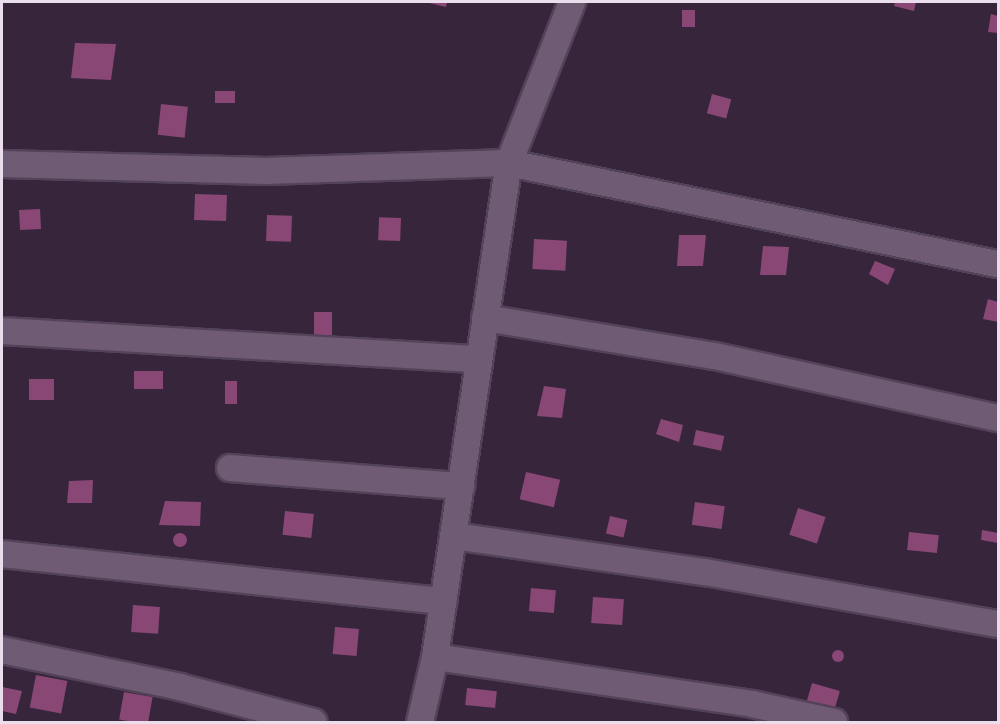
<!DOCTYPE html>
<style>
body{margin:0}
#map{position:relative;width:1000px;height:724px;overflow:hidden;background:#37253c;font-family:Lora,serif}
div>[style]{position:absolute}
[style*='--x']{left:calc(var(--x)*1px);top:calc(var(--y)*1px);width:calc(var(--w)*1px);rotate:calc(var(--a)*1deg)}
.building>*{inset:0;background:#894775;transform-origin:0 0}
.round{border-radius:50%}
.roads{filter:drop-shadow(2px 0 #534358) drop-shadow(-2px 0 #534358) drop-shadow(0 2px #534358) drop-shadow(0 -2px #534358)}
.minor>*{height:26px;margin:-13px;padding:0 13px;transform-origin:13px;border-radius:13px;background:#705b75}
span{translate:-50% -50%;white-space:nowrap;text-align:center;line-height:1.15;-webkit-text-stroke:6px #37253c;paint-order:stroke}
.frame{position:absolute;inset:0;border:3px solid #eadeed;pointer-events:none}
</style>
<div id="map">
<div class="building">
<i style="clip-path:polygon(425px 2px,447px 2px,446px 7px)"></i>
<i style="clip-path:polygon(895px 2px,916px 2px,914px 11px,894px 6px)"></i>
<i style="left:682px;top:10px;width:13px;height:17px"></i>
<i style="clip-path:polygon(991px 14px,998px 16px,998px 33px,988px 32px)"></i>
<i style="clip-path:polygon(75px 43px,116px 44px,111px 80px,71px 78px)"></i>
<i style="left:215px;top:91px;width:20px;height:12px"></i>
<i style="left:712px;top:94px;width:20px;height:20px;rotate:15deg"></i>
<i style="left:161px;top:104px;width:27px;height:31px;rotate:6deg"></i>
<i style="left:195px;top:194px;width:32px;height:26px;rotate:2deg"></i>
<i style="left:40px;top:209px;width:20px;height:21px;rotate:87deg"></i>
<i style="left:267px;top:215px;width:25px;height:26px;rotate:2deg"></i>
<i style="left:401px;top:218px;width:23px;height:22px;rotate:92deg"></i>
<i style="clip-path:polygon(679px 235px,706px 235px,703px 266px,677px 266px)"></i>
<i style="left:534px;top:239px;width:33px;height:30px;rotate:3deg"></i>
<i style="clip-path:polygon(763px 246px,789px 247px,786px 275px,760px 275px)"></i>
<i style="clip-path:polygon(875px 261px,895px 269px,888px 285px,869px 274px)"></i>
<i style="clip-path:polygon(988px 299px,998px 302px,998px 322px,983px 319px)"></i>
<i style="left:314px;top:312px;width:18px;height:27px"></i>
<i style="left:163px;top:371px;width:18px;height:29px;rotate:90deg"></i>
<i style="left:54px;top:379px;width:21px;height:25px;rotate:90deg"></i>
<i style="left:225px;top:381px;width:12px;height:23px"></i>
<i style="clip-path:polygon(544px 386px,566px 389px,562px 418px,537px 416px)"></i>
<i style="clip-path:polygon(661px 419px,683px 425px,679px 442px,656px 434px)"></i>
<i style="left:696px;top:430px;width:29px;height:15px;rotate:12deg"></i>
<i style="left:526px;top:472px;width:35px;height:28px;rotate:13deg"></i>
<i style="clip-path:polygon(93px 480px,92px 503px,67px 503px,69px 481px)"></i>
<i style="clip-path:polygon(165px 501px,201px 502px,200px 526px,159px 525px)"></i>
<i style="left:695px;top:502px;width:30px;height:23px;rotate:8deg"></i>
<i style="left:798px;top:508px;width:29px;height:28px;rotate:18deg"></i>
<i style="left:285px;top:511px;width:29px;height:24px;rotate:6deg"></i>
<i style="left:610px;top:516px;width:18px;height:18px;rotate:13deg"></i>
<i style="clip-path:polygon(982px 530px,998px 533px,998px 543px,981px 540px)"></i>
<i style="left:909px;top:532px;width:30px;height:18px;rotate:6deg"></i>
<i class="round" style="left:173px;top:533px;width:14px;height:14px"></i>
<i style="left:531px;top:588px;width:25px;height:23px;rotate:5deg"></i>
<i style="left:593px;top:597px;width:31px;height:26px;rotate:4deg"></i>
<i style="left:133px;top:605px;width:27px;height:27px;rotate:4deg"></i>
<i style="left:335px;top:627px;width:24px;height:27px;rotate:5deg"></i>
<i class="round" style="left:832px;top:650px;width:12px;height:12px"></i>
<i style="left:36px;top:675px;width:32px;height:33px;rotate:11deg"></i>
<i style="left:812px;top:683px;width:29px;height:24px;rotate:16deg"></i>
<i style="clip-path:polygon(2px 687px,22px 691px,16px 714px,2px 711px)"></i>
<i style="left:467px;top:688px;width:30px;height:17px;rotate:6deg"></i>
<i style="left:124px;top:692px;width:29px;height:28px;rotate:10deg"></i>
</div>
<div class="roads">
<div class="minor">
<i style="--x:2;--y:164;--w:264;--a:1.5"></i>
<i style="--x:266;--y:171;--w:243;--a:-1.9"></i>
<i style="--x:509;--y:163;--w:499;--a:11.7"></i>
<i style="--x:485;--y:318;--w:233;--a:9.4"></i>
<i style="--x:715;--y:356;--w:290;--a:12.4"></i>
<i style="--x:2;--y:331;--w:477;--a:3.4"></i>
<i style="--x:230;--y:468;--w:232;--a:4.5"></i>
<i style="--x:454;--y:536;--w:254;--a:8.2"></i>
<i style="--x:705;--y:572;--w:298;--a:10.1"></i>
<i style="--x:2;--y:554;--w:444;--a:6.1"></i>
<i style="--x:2;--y:650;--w:182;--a:11.7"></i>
<i style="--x:180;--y:687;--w:138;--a:14.7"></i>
<i style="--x:435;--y:657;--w:320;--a:8.4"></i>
<i style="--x:752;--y:704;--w:84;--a:12.4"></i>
<i style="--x:420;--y:722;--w:67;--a:-77"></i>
<i style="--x:435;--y:657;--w:500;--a:-81.5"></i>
<i style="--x:509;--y:163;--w:173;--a:-68.6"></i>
</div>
</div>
<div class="frame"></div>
</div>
